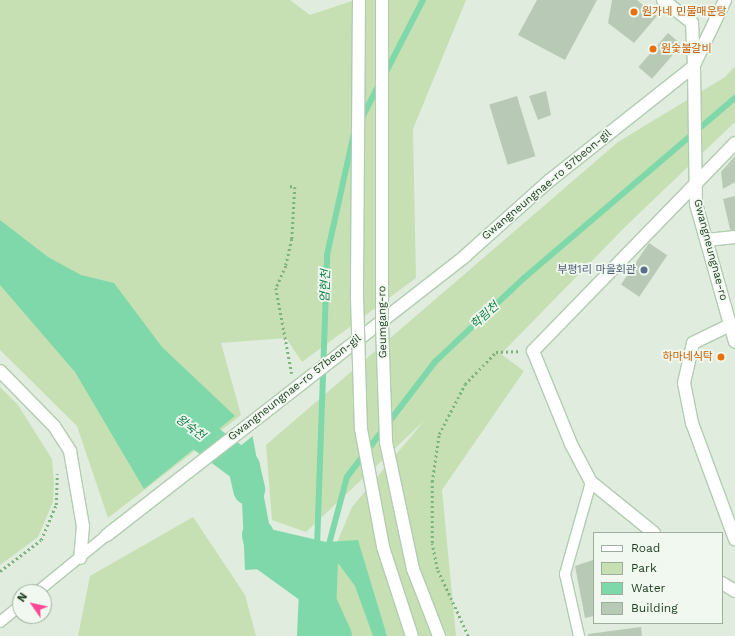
<!DOCTYPE html>
<meta charset="utf-8">
<style>
body{margin:0}
#map{position:relative;width:735px;height:636px;overflow:hidden;background:#e0ecde;font-family:"Work Sans","Noto Sans KR",sans-serif}
div>[style]{position:absolute}
[style*='--x']{left:calc(var(--x)*1px);top:calc(var(--y)*1px);width:calc(var(--w)*1px);rotate:calc(var(--a)*1deg)}
.green>*{inset:0;background:#c6e0b4}
.water>*{inset:0;background:#7fd8aa}
.pier>*{inset:0;background:#e0ecde}
.stream>*{height:5.5px;margin:-2.75px;padding:0 2.75px;transform-origin:2.75px;border-radius:2.75px;background:#7fd8aa}
.river>*{height:32px;margin:-16px;padding:0 16px;transform-origin:16px;border-radius:16px;background:#7fd8aa}
.building>*{inset:0;background:#b8cab6;transform-origin:0 0}
.path>*{height:2.5px;margin-top:-1.25px;transform-origin:0;background:repeating-linear-gradient(90deg,#7bb37b 0 2px,transparent 0 5px)}
.roads{filter:drop-shadow(1px 0 #b1cdb0) drop-shadow(-1px 0 #b1cdb0) drop-shadow(0 1px #b1cdb0) drop-shadow(0 -1px #b1cdb0)}
.lane>*{height:10px;margin:-5px;padding:0 5px;transform-origin:5px;border-radius:5px;background:#fff}
.street>*{height:12px;margin:-6px;padding:0 6px;transform-origin:6px;border-radius:6px;background:#fff}
.secondary>*{height:12px;margin:-6px;padding:0 6px;transform-origin:6px;border-radius:6px;background:#fff}
.bridges{filter:drop-shadow(1px 0 #b1cdb0) drop-shadow(-1px 0 #b1cdb0) drop-shadow(0 1px #b1cdb0) drop-shadow(0 -1px #b1cdb0)}
.secondary-bridge>*{height:12px;margin:-6px;padding:0 6px;transform-origin:6px;border-radius:6px;background:#fff}
.dots>*{width:11px;height:11px;translate:-50% -50%;box-sizing:border-box;border:2px solid #f0f8ef;border-radius:50%}
span{translate:-50% -50%;white-space:nowrap;text-align:center;line-height:1.15;-webkit-text-stroke:3.5px #f0f8ef;paint-order:stroke}
.food-label{font-size:11px;color:#c56008}
.left{translate:0 -50%;text-align:left}
.right{translate:-100% -50%;text-align:right}
.street-label{font-size:11px;color:#1d3d1f}
.service-label{font-size:11px;color:#4e5e75}
.water-label{font-size:12px;color:#118048;font-style:italic}
.legend{position:absolute;left:593px;top:532px;width:130px;height:92px;box-sizing:border-box;background:#f0f8ef;border:1px solid #9cad9c;margin:0;padding:5px 7px;list-style:none;font-size:12px;color:#1d3d1f}
.legend li{display:flex;align-items:center;gap:8px;height:20px}
.legend b{width:20px;border:1px solid #9cad9c}
.north{position:absolute;left:12px;top:584px;width:40px;height:40px;box-sizing:border-box;background:#f0f8ef;border:1px solid #9cad9c;border-radius:50%;rotate:304deg;font-size:11px;font-weight:700;line-height:16px;text-align:center;color:#1d3d1f}
.north::after{content:'';display:block;margin:auto;width:14px;height:18px;background:#ff4997;clip-path:polygon(50% 0,100% 100%,50% 72%,0 100%)}
</style>
<div id="map">
<div class="green">
<i style="clip-path:polygon(0 0,290px 0,310px 15px,355px 0,466px 0,413px 129px,416px 278px,302px 362px,286px 338px,221px 343px,241px 415px,108px 518px,77px 426px,0 350px)"></i>
<i style="clip-path:polygon(735px 66px,735px 122px,627px 225px,501px 354px,524px 371px,442px 490px,456px 636px,326px 636px,331px 557px,352px 507px,424px 421px,306px 532px,272px 520px,266px 445px,618px 142px,725px 77px)"></i>
<i style="clip-path:polygon(0 387px,18px 405px,52px 459px,54px 483px,53px 502px,38px 537px,0 565px)"></i>
<i style="clip-path:polygon(193px 517px,245px 595px,256px 636px,78px 636px,90px 576px)"></i>
</div>
<div class="water">
<i style="clip-path:polygon(0 220px,48px 257px,81px 275px,114px 283px,162px 347px,235px 416px,144px 489px,75px 372px,0 285px)"></i>
<i style="clip-path:polygon(252px 433px,270px 529px,326px 542px,358px 540px,387px 636px,373px 636px,355px 586px,338px 563px,335px 636px,297px 636px,299px 590px,289px 567px,245px 570px,242px 501px,224px 457px)"></i>
</div>
<div class="pier">
<i style="clip-path:polygon(250px 432px,254px 435px,223px 460px,223px 456px)"></i>
</div>
<div class="stream">
<i style="--x:385;--y:74;--w:83;--a:-62.8"></i>
<i style="--x:362;--y:118;--w:37;--a:-63"></i>
<i style="--x:317;--y:547;--w:292;--a:-88"></i>
<i style="--x:327;--y:255;--w:125;--a:-77.5"></i>
<i style="--x:328;--y:548;--w:73;--a:-75"></i>
<i style="--x:347;--y:477;--w:145;--a:-52.6"></i>
<i style="--x:435;--y:362;--w:121;--a:-43.3"></i>
<i style="--x:523;--y:279;--w:279;--a:-40.5"></i>
</div>
<div class="river">
<i style="--x:171;--y:413;--w:91;--a:36.5"></i>
<i style="--x:244;--y:467;--w:23;--a:77"></i>
<i style="--x:258;--y:535;--w:18;--a:77"></i>
<i style="--x:262;--y:553;--w:67;--a:35.8"></i>
<i style="--x:316;--y:592;--w:48;--a:65.6"></i>
</div>
<div class="building">
<i style="clip-path:polygon(537px 0,597px 0,565px 60px,518px 35px)"></i>
<i style="clip-path:polygon(612px 0,637px 0,657px 16px,634px 43px,608px 23px)"></i>
<i style="left:668px;top:33px;width:18px;height:45px;rotate:41deg"></i>
<i style="clip-path:polygon(546px 91px,551px 115px,538px 120px,529px 96px)"></i>
<i style="left:517px;top:96px;width:63px;height:29px;rotate:73deg"></i>
<i style="clip-path:polygon(735px 156px,735px 182px,723px 189px,721px 172px)"></i>
<i style="clip-path:polygon(735px 196px,735px 232px,731px 233px,723px 199px)"></i>
<i style="left:649px;top:243px;width:22px;height:50px;rotate:34deg"></i>
<i style="clip-path:polygon(593px 560px,594px 616px,585px 618px,575px 566px)"></i>
<i style="clip-path:polygon(641px 627px,642px 636px,588px 636px,588px 634px)"></i>
</div>
<div class="path">
<i style="--x:290;--y:186;--w:5;--a:11"></i>
<i style="--x:295;--y:187;--w:52;--a:93.3"></i>
<i style="--x:292;--y:239;--w:28;--a:103"></i>
<i style="--x:286;--y:266;--w:24;--a:114"></i>
<i style="--x:276;--y:288;--w:87;--a:79.5"></i>
<i style="--x:0;--y:571;--w:51;--a:-37.1"></i>
<i style="--x:41;--y:540;--w:38;--a:-67"></i>
<i style="--x:56;--y:505;--w:31;--a:-88"></i>
<i style="--x:468;--y:636;--w:74;--a:-114.8"></i>
<i style="--x:437;--y:569;--w:26;--a:-101"></i>
<i style="--x:432;--y:543;--w:61;--a:-90"></i>
<i style="--x:432;--y:482;--w:49;--a:-81.7"></i>
<i style="--x:439;--y:434;--w:56;--a:-62.5"></i>
<i style="--x:465;--y:384;--w:45;--a:-45.9"></i>
<i style="--x:496;--y:352;--w:23;--a:-2"></i>
</div>
<div class="roads">
<div class="lane">
<i style="--x:37;--y:592;--w:90;--a:-39.2"></i>
<i style="--x:0;--y:622;--w:26;--a:-39"></i>
<i style="--x:579;--y:636;--w:64;--a:-102.7"></i>
<i style="--x:565;--y:574;--w:96;--a:-74.2"></i>
</div>
<div class="street">
<i style="--x:694;--y:66;--w:138;--a:89.2"></i>
<i style="--x:696;--y:204;--w:143;--a:74.2"></i>
<i style="--x:707;--y:240;--w:28;--a:-6"></i>
<i style="--x:730;--y:325;--w:41;--a:154.1"></i>
<i style="--x:693;--y:343;--w:41;--a:102.7"></i>
<i style="--x:684;--y:383;--w:41;--a:78.7"></i>
<i style="--x:692;--y:423;--w:124;--a:69.7"></i>
<i style="--x:0;--y:371;--w:77;--a:45.5"></i>
<i style="--x:54;--y:426;--w:30;--a:57"></i>
<i style="--x:70;--y:451;--w:76;--a:80.2"></i>
<i style="--x:83;--y:526;--w:32;--a:95"></i>
<i style="--x:654;--y:533;--w:81;--a:-141"></i>
<i style="--x:591;--y:482;--w:43;--a:-117.8"></i>
<i style="--x:571;--y:444;--w:100;--a:-112.2"></i>
<i style="--x:533;--y:351;--w:290;--a:-45.8"></i>
<i style="--x:107;--y:535;--w:454;--a:-37.9"></i>
<i style="--x:465;--y:256;--w:113;--a:-41.8"></i>
<i style="--x:549;--y:181;--w:185;--a:-38.4"></i>
<i style="--x:722;--y:583;--w:15;--a:32"></i>
</div>
<div class="secondary">
<i style="--x:663;--y:0;--w:37;--a:38"></i>
<i style="--x:692;--y:23;--w:43;--a:87.3"></i>
<i style="--x:695;--y:63;--w:70;--a:-64.5"></i>
</div>
</div>
<div class="bridges">
<div class="secondary-bridge">
<i style="--x:359;--y:0;--w:297;--a:90.4"></i>
<i style="--x:357;--y:297;--w:132;--a:88.3"></i>
<i style="--x:361;--y:429;--w:120;--a:79.4"></i>
<i style="--x:383;--y:547;--w:94;--a:72"></i>
<i style="--x:382;--y:0;--w:325;--a:90"></i>
<i style="--x:382;--y:325;--w:117;--a:88"></i>
<i style="--x:386;--y:442;--w:130;--a:78"></i>
<i style="--x:413;--y:569;--w:72;--a:68.8"></i>
</div>
</div>
<div class="dots">
<i style="left:634px;top:12px;background:#e8710a"></i>
<i style="left:653px;top:49px;background:#e8710a"></i>
<i style="left:644px;top:270px;background:#5c6f8a"></i>
<i style="left:721px;top:357px;background:#e8710a"></i>
</div>
<div class="food-label">
<span class="left" style="left:642px;top:12px">원가네 민물매운탕</span>
<span class="left" style="left:661px;top:49px">원숯불갈비</span>
<span class="right" style="left:713px;top:357px">하마네식탁</span>
</div>
<div class="street-label">
<span style="left:547px;top:185px;rotate:-40deg">Gwangneungnae-ro 57beon-gil</span>
<span style="left:710px;top:250px;rotate:75deg">Gwangneungnae-ro</span>
<span style="left:383px;top:322px;rotate:-91deg">Geumgang-ro</span>
<span style="left:295px;top:388px;rotate:-38deg">Gwangneungnae-ro 57beon-gil</span>
</div>
<div class="service-label">
<span class="right" style="left:636px;top:270px">부평1리 마을회관</span>
</div>
<div class="water-label">
<span style="left:326px;top:286px;rotate:-88deg">엄현천</span>
<span style="left:485px;top:316px;rotate:-43deg">학림천</span>
<span style="left:190px;top:428px;rotate:37deg">왕숙천</span>
</div>
<ul class="legend">
<li><b style="height:5px;background:#fff"></b>Road</li>
<li><b style="height:11px;background:#c6e0b4"></b>Park</li>
<li><b style="height:11px;background:#7fd8aa"></b>Water</li>
<li><b style="height:11px;background:#b8cab6"></b>Building</li>
</ul>
<div class="north">N</div>
</div>
